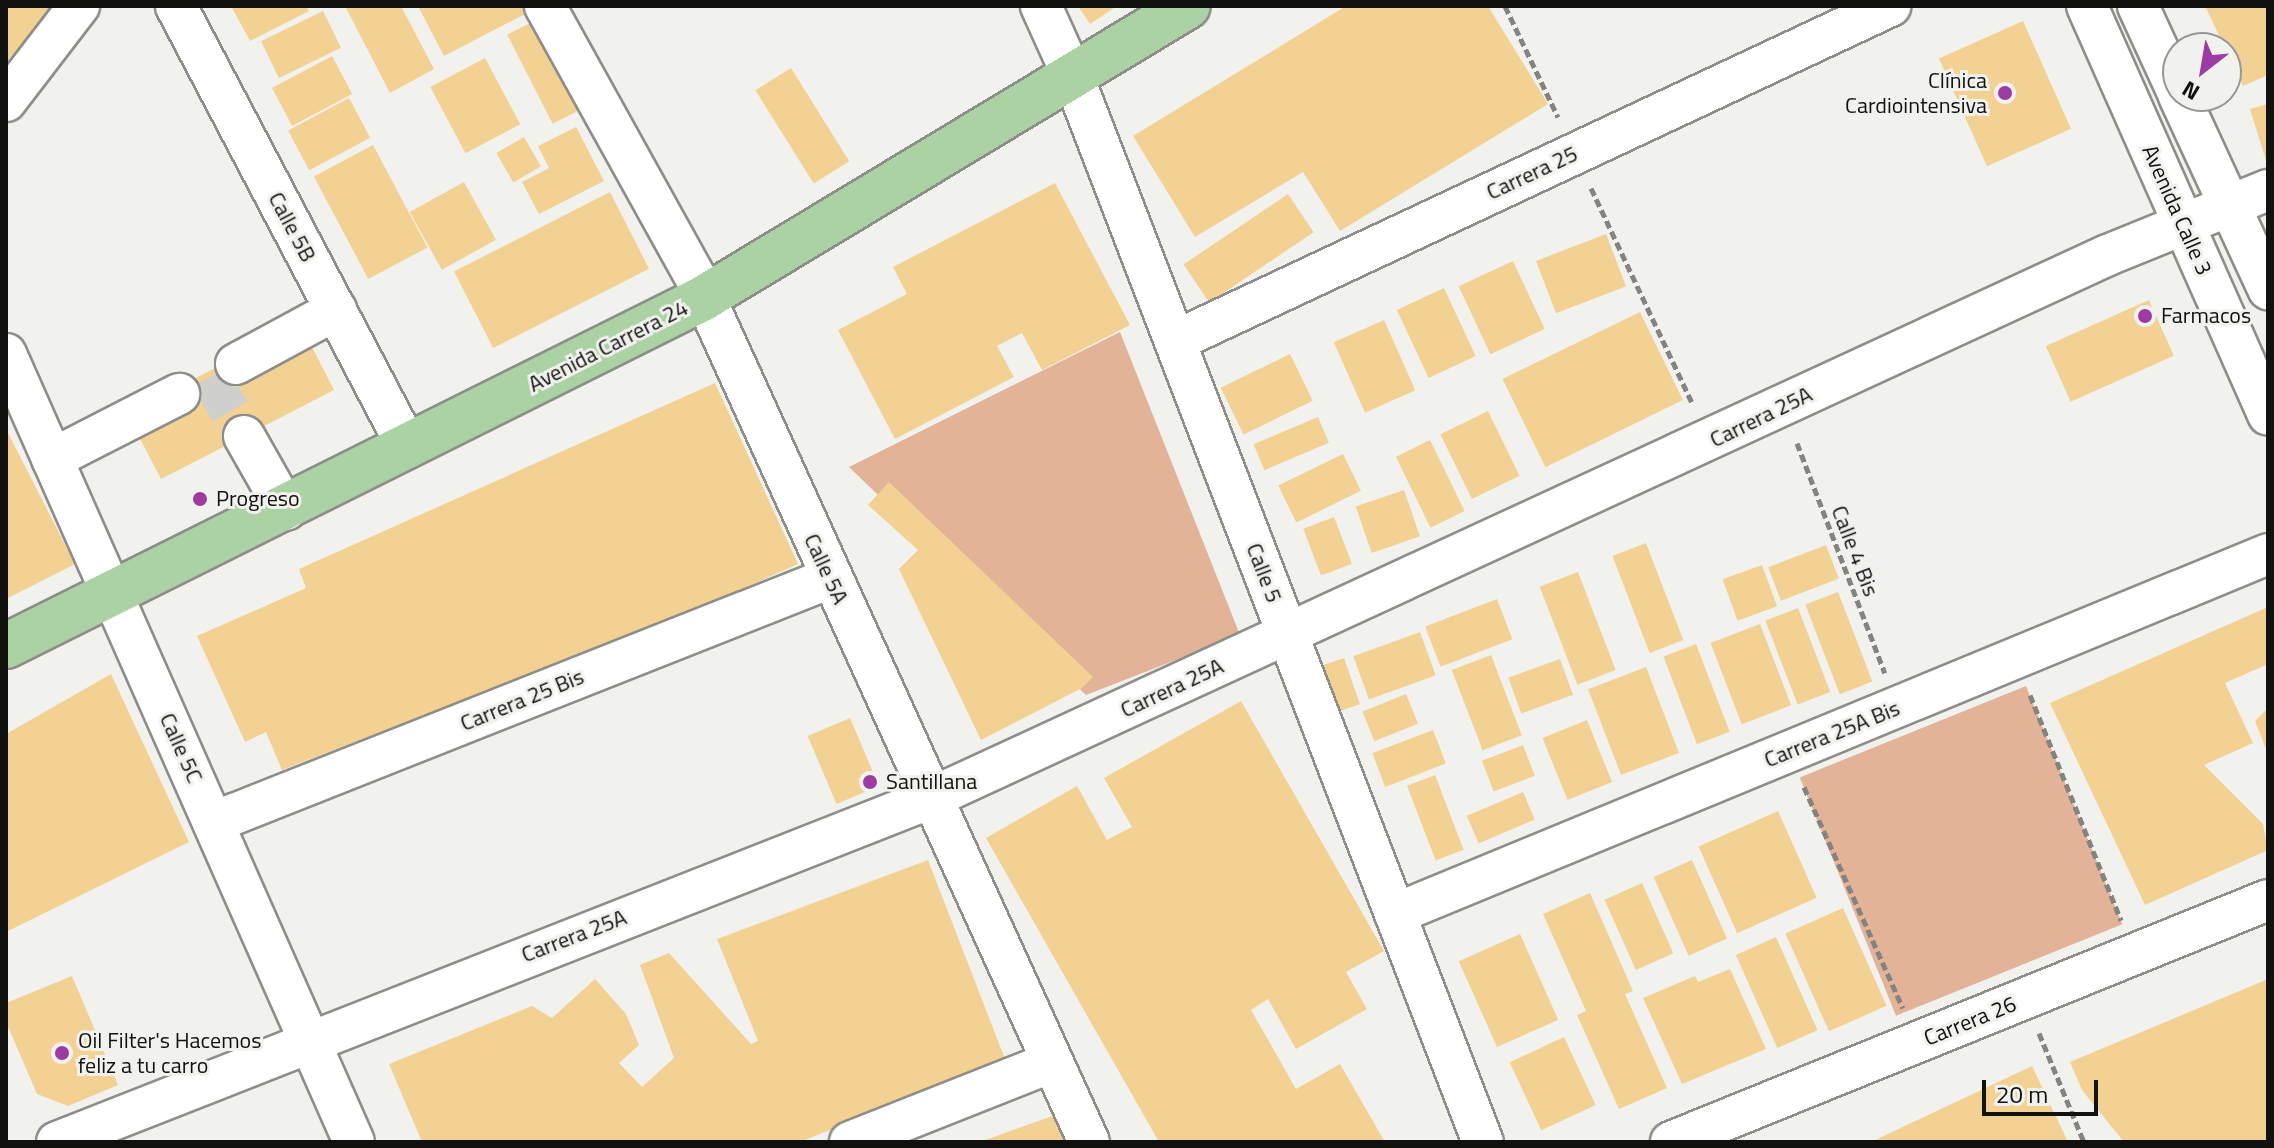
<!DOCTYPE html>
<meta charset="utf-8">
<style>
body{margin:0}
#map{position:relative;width:2274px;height:1148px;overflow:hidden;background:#f1f2ed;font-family:"Titillium Web",sans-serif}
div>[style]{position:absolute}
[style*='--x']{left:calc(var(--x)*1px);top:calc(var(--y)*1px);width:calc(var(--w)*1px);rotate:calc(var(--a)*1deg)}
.green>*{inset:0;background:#e2b396;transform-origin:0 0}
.building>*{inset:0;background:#f3d193;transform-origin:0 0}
.minor-tunnel>*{height:40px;margin-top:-20px;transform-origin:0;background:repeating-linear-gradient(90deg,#cfd0cc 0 40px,transparent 0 60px)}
.path>*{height:5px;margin-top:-2.5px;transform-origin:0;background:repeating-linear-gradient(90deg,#838380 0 8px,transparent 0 12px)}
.roads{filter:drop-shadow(2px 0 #8d8e89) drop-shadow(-2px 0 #8d8e89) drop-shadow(0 2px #8d8e89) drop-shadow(0 -2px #8d8e89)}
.minor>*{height:40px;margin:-20px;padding:0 20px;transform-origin:20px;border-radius:20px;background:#fff}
.major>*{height:44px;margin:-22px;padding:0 22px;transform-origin:22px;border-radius:22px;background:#abd2a3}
.dots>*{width:22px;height:22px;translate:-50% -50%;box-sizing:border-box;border:4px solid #f1f2ed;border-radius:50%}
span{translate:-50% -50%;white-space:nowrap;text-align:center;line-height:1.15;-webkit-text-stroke:6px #f1f2ed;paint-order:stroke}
.poi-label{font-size:22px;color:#111110}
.right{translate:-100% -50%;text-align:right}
.left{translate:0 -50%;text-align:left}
.street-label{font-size:22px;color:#111110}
.frame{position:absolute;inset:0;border:8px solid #111110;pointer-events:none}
.north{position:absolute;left:2162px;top:32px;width:80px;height:80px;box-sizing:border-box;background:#f1f2ed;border:2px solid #979895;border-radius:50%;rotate:211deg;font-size:22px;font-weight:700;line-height:32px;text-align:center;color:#111110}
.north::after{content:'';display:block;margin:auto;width:28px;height:36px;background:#9d3ba2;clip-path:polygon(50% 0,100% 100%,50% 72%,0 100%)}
.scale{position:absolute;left:1982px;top:1080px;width:116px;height:36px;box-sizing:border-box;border:4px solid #111110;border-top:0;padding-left:10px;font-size:24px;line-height:28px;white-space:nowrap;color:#111110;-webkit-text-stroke:6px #f1f2ed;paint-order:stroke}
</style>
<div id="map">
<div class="green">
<i style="clip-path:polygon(1120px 332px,1240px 635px,1086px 695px,849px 467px)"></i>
<i style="left:2026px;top:686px;width:257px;height:244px;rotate:68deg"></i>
</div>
<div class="building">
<i style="clip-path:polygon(6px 6px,46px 6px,52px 11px,6px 62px)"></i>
<i style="clip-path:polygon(231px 6px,306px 6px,309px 11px,250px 41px)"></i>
<i style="clip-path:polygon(345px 6px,401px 6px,434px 69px,390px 93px)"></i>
<i style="clip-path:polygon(418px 6px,529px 6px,531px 11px,444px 56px)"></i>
<i style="clip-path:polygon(1078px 6px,1117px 6px,1090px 24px)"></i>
<i style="clip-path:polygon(1346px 6px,1488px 6px,1548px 104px,1340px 231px,1303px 172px,1195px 237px,1133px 136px)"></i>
<i style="clip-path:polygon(2205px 6px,2268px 6px,2268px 75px,2243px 86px)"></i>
<i style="left:323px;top:11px;width:41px;height:69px;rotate:64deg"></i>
<i style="left:542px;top:17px;width:100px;height:39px;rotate:63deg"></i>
<i style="left:2023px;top:21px;width:118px;height:92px;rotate:66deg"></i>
<i style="left:332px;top:56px;width:43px;height:68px;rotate:62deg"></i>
<i style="left:485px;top:58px;width:75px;height:62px;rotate:62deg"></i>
<i style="left:791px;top:68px;width:110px;height:42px;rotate:58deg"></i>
<i style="left:349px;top:98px;width:45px;height:69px;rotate:62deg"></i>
<i style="clip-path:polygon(2268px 104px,2268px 164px,2267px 164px,2250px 109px)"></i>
<i style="clip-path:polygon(576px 127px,604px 181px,539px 214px,522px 182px,549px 168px,538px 146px)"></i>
<i style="left:524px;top:137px;width:34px;height:32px;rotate:60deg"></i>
<i style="left:373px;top:145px;width:116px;height:67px;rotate:62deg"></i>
<i style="left:464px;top:182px;width:66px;height:62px;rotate:61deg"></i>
<i style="clip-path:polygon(1055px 183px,1130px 325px,1042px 370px,1022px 333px,997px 346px,1014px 377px,895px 439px,838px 330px,907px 294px,893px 267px)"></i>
<i style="left:610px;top:192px;width:86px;height:175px;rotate:63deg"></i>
<i style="left:1288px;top:194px;width:46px;height:126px;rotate:56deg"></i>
<i style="left:1606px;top:234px;width:56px;height:75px;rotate:69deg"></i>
<i style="left:1513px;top:261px;width:75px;height:60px;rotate:65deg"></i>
<i style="left:1444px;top:288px;width:75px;height:52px;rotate:65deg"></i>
<i style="left:2149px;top:300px;width:61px;height:113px;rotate:66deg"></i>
<i style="left:1640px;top:312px;width:98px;height:153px;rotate:64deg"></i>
<i style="left:1384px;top:320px;width:77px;height:55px;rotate:66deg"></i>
<i style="clip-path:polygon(311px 345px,334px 390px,161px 479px,137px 433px,176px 388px,233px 359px)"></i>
<i style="left:1290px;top:354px;width:52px;height:77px;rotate:64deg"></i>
<i style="clip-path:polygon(715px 383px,798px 564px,462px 714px,458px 702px,282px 770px,266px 732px,245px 742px,197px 636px,306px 588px,299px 569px)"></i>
<i style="left:1488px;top:411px;width:72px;height:53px;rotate:64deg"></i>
<i style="left:1318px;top:417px;width:28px;height:70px;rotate:67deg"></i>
<i style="clip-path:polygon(6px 429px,75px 564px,6px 599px)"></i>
<i style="left:1430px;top:440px;width:79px;height:38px;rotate:64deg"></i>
<i style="left:1343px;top:454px;width:41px;height:72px;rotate:64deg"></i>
<i style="clip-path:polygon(889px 482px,1093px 677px,1082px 688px,981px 740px,899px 569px,918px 550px,868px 505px)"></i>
<i style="left:1404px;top:490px;width:49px;height:51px;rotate:71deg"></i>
<i style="left:1334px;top:517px;width:50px;height:33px;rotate:69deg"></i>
<i style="left:1646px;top:543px;width:104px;height:36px;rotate:69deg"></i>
<i style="left:1826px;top:545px;width:36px;height:62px;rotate:69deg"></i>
<i style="left:1762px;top:565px;width:44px;height:42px;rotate:70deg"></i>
<i style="left:1578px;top:572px;width:105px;height:41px;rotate:69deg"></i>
<i style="left:1838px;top:592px;width:96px;height:35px;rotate:69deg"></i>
<i style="left:1497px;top:599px;width:43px;height:77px;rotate:69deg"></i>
<i style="clip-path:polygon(2268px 607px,2268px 664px,2225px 683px,2253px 743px,2204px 765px,2263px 824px,2268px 850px,2145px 905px,2050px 703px)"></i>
<i style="left:1798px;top:608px;width:90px;height:35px;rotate:69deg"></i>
<i style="left:1760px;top:624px;width:87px;height:53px;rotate:69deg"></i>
<i style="left:1420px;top:632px;width:46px;height:71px;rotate:70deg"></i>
<i style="left:1696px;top:644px;width:94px;height:35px;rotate:69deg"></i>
<i style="left:1491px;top:655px;width:86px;height:42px;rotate:69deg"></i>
<i style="left:1344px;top:658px;width:49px;height:27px;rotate:71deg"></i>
<i style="left:1560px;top:659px;width:38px;height:55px;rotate:70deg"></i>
<i style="left:1646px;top:667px;width:92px;height:62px;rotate:69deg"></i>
<i style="clip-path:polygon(111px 674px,189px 842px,6px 932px,6px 734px)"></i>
<i style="left:1406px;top:694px;width:32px;height:47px;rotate:68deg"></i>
<i style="clip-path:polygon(1241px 701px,1384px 951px,1346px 972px,1367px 1009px,1296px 1049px,1268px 999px,1251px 1010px,1296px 1089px,1340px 1064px,1385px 1142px,1159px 1142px,986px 838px,1077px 786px,1107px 840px,1132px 827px,1104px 778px)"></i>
<i style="clip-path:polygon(2268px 708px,2268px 754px,2255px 721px)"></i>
<i style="left:850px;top:718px;width:74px;height:46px;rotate:67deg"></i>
<i style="left:1587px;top:720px;width:67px;height:48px;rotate:68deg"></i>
<i style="left:1433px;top:730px;width:36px;height:65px;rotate:69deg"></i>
<i style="left:1523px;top:745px;width:33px;height:44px;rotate:69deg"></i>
<i style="left:1435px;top:775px;width:80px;height:30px;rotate:69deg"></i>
<i style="left:1523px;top:792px;width:30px;height:61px;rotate:67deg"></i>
<i style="left:1778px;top:811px;width:95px;height:87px;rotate:66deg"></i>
<i style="clip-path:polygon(928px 860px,1005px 1059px,800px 1142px,422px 1142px,389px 1064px,532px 1006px,552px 1018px,595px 979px,626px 1014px,639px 1045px,619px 1063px,642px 1087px,674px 1058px,640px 965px,669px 953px,751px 1044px,758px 1041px,717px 939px)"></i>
<i style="left:1692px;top:860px;width:86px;height:42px;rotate:66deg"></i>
<i style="left:1642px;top:883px;width:77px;height:41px;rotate:66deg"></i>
<i style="clip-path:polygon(1590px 893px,1633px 991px,1625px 994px,1667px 1088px,1619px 1109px,1577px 1015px,1586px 1011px,1543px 914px)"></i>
<i style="left:1843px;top:908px;width:107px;height:63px;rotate:66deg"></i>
<i style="left:1520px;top:934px;width:94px;height:67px;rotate:66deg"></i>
<i style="left:1776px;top:937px;width:102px;height:44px;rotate:66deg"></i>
<i style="clip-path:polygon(1730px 969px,1766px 1049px,1682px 1084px,1643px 998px,1695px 976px,1698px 982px)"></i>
<i style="clip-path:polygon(72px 976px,118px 1085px,68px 1106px,37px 1094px,6px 1022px,6px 1003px)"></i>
<i style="clip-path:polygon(2268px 979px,2268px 1142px,2124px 1142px,2082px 1090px,2070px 1062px)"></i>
<i style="left:1564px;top:1037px;width:75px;height:60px;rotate:65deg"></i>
<i style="clip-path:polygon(2032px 1066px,2068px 1142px,1871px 1142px)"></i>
<i style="clip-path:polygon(1058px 1114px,1068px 1142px,980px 1142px)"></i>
</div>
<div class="minor-tunnel">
<i style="--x:210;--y:377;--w:68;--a:60"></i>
</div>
<div class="path">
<i style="--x:1505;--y:6;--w:123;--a:64.5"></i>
<i style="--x:1591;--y:188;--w:238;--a:64.8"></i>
<i style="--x:1797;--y:443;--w:246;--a:69.1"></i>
<i style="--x:2030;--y:695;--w:243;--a:68"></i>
<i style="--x:1804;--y:787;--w:242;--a:65.9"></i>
<i style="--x:2039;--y:1033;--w:118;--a:67.6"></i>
</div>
<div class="roads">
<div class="minor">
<i style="--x:176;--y:6;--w:499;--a:62.3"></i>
<i style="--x:545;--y:6;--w:311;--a:61"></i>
<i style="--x:696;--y:278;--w:949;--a:65.54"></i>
<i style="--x:1041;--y:6;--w:80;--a:65.7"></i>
<i style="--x:1074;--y:79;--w:1139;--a:68.96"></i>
<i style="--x:2087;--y:6;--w:447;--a:66.1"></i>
<i style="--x:2138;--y:6;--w:96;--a:65.3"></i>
<i style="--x:2179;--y:96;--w:213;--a:65.2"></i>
<i style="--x:6;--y:101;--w:120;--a:-52.5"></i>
<i style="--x:1175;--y:341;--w:790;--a:-25.1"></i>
<i style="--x:6;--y:354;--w:861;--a:66.17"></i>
<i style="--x:236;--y:364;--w:114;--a:-28.4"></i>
<i style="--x:244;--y:436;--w:85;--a:60.4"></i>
<i style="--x:52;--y:459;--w:143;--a:-27.1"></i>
<i style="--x:214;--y:822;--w:663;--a:-21.61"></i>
<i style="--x:1395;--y:914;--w:944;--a:-22.41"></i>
<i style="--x:57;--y:1142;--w:939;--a:-21.48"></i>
<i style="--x:931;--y:798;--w:1296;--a:-24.77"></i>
<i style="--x:2108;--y:255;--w:173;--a:-22.1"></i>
<i style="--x:850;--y:1142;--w:217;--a:-21.6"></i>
<i style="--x:1671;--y:1142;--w:644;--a:-22.07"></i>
</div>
<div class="major">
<i style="--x:6;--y:646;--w:778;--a:-26.5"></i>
<i style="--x:702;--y:299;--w:567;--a:-31.08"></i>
</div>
</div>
<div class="dots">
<i style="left:2005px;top:93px;background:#9d3ba2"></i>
<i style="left:2145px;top:316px;background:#9d3ba2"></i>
<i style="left:200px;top:499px;background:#9d3ba2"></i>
<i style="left:870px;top:782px;background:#9d3ba2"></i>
<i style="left:62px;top:1053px;background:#9d3ba2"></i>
</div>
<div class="poi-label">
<span class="right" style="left:1987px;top:93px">Clínica<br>Cardiointensiva</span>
<span class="left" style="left:2161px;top:316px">Farmacos</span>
<span class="left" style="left:216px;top:499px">Progreso</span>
<span class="left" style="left:886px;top:782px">Santillana</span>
<span class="left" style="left:78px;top:1053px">Oil Filter's Hacemos<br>feliz a tu carro</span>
</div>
<div class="street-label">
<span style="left:1532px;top:173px;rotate:-25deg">Carrera 25</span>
<span style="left:2177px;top:210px;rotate:66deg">Avenida Calle 3</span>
<span style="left:292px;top:227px;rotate:62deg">Calle 5B</span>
<span style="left:608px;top:346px;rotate:-27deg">Avenida Carrera 24</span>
<span style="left:1761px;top:417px;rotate:-26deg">Carrera 25A</span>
<span style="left:1855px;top:551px;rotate:69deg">Calle 4 Bis</span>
<span style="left:826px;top:569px;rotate:65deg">Calle 5A</span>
<span style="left:1264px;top:573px;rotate:69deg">Calle 5</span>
<span style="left:1172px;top:688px;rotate:-25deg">Carrera 25A</span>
<span style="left:522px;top:700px;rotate:-22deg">Carrera 25 Bis</span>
<span style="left:1832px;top:734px;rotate:-22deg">Carrera 25A Bis</span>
<span style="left:181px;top:748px;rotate:66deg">Calle 5C</span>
<span style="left:574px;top:936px;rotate:-21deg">Carrera 25A</span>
<span style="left:1970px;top:1021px;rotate:-22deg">Carrera 26</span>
</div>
<div class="frame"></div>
<div class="north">N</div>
<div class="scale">20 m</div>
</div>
